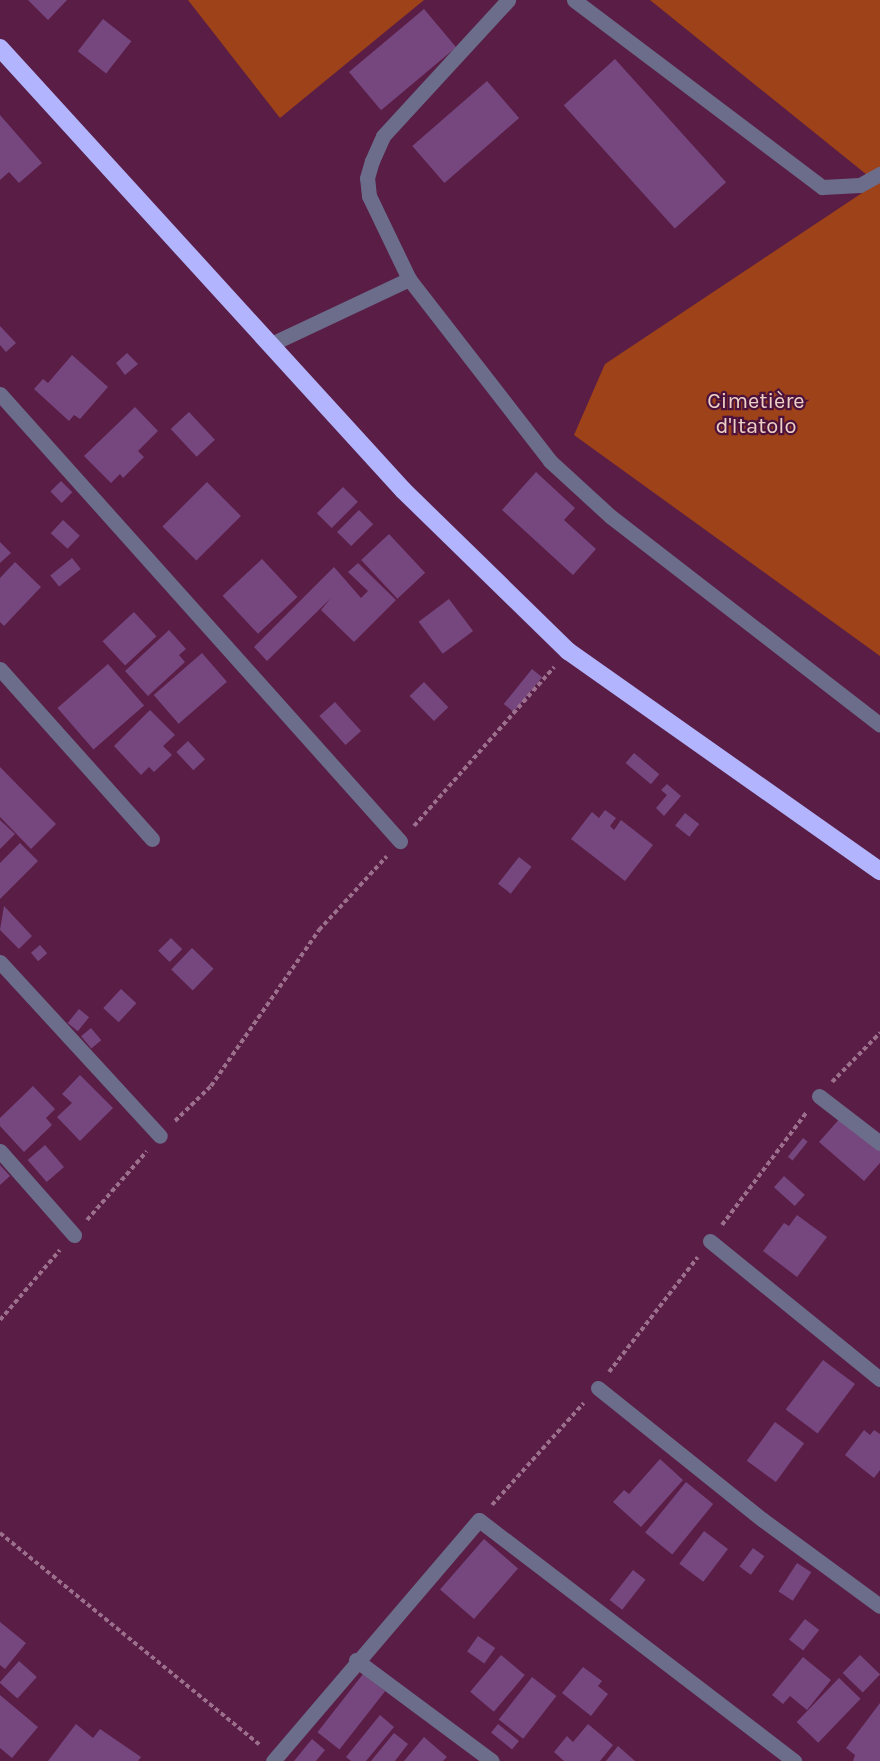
<!DOCTYPE html>
<meta charset="utf-8">
<style>
body{margin:0}
#map{position:relative;width:880px;height:1761px;overflow:hidden;background:#591d46;font-family:Karla,sans-serif}
div>[style]{position:absolute}
[style*='--x']{left:calc(var(--x)*1px);top:calc(var(--y)*1px);width:calc(var(--w)*1px);rotate:calc(var(--a)*1deg)}
.green>*{inset:0;background:#9d4219}
.building>*{inset:0;background:#76477e;transform-origin:0 0}
.path>*{height:4px;margin-top:-2px;transform-origin:0;background:repeating-linear-gradient(90deg,#9c6f8d 0 4.5px,transparent 0 7.5px)}
.minor>*{height:15px;margin:-7.5px;padding:0 7.5px;transform-origin:7.5px;border-radius:7.5px;background:#6c6d8b}
.highway>*{height:18px;margin:-9px;padding:0 9px;transform-origin:9px;border-radius:9px;background:#b2b5fd}
span{translate:-50% -50%;white-space:nowrap;text-align:center;line-height:1.15;-webkit-text-stroke:4.5px #4d123c;paint-order:stroke}
.park-label{font-size:22px;color:#edd0c5}
</style>
<div id="map">
<div class="green">
<i style="clip-path:polygon(188px 0,424px 0,280px 118px)"></i>
<i style="clip-path:polygon(650px 0,880px 0,880px 656px,574px 435px,605px 364px,877px 183px)"></i>
</div>
<div class="building">
<i style="clip-path:polygon(28px 0,67px 0,48px 20px)"></i>
<i style="left:424px;top:9px;width:50px;height:98px;rotate:50deg"></i>
<i style="left:103px;top:19px;width:36px;height:41px;rotate:38deg"></i>
<i style="left:615px;top:59px;width:166px;height:69px;rotate:48deg"></i>
<i style="left:487px;top:81px;width:49px;height:99px;rotate:49deg"></i>
<i style="clip-path:polygon(0 115px,42px 163px,19px 183px,9px 172px,0 180px)"></i>
<i style="clip-path:polygon(0 326px,16px 343px,6px 352px,0 345px)"></i>
<i style="clip-path:polygon(127px 353px,138px 364px,125px 375px,116px 363px)"></i>
<i style="clip-path:polygon(72px 355px,108px 387px,80px 419px,74px 415px,69px 421px,34px 389px,43px 379px,48px 383px)"></i>
<i style="clip-path:polygon(135px 407px,158px 431px,138px 451px,144px 457px,123px 478px,120px 474px,111px 483px,84px 456px)"></i>
<i style="left:189px;top:412px;width:38px;height:25px;rotate:47deg"></i>
<i style="clip-path:polygon(536px 472px,575px 508px,564px 520px,596px 549px,573px 575px,502px 510px)"></i>
<i style="left:61px;top:481px;width:16px;height:15px;rotate:45deg"></i>
<i style="left:207px;top:482px;width:48px;height:63px;rotate:45deg"></i>
<i style="left:343px;top:487px;width:21px;height:37px;rotate:45deg"></i>
<i style="left:359px;top:510px;width:20px;height:31px;rotate:45deg"></i>
<i style="left:63px;top:520px;width:23px;height:18px;rotate:43deg"></i>
<i style="left:389px;top:534px;width:53px;height:38px;rotate:47deg"></i>
<i style="clip-path:polygon(0 542px,11px 553px,0 563px)"></i>
<i style="left:72px;top:558px;width:14px;height:28px;rotate:51deg"></i>
<i style="left:262px;top:559px;width:52px;height:54px;rotate:47deg"></i>
<i style="clip-path:polygon(15px 562px,41px 587px,4px 626px,0 622px,0 578px)"></i>
<i style="clip-path:polygon(358px 563px,396px 600px,354px 642px,321px 610px,331px 598px,267px 661px,254px 647px,334px 567px,361px 598px,368px 591px,348px 572px)"></i>
<i style="left:449px;top:599px;width:40px;height:38px;rotate:53deg"></i>
<i style="left:134px;top:612px;width:33px;height:43px;rotate:47deg"></i>
<i style="clip-path:polygon(169px 630px,186px 649px,179px 655px,185px 662px,148px 696px,125px 671px)"></i>
<i style="left:202px;top:653px;width:38px;height:64px;rotate:49deg"></i>
<i style="left:108px;top:664px;width:55px;height:67px;rotate:49deg"></i>
<i style="left:532px;top:669px;width:13px;height:45px;rotate:39deg"></i>
<i style="left:424px;top:682px;width:35px;height:20px;rotate:46deg"></i>
<i style="left:335px;top:702px;width:39px;height:21px;rotate:48deg"></i>
<i style="clip-path:polygon(150px 710px,175px 735px,163px 746px,172px 755px,154px 772px,149px 767px,141px 775px,114px 746px)"></i>
<i style="left:188px;top:741px;width:25px;height:16px;rotate:47deg"></i>
<i style="left:634px;top:753px;width:33px;height:13px;rotate:40deg"></i>
<i style="clip-path:polygon(0 767px,56px 824px,31px 849px,0 817px)"></i>
<i style="clip-path:polygon(667px 784px,681px 796px,664px 816px,656px 808px,667px 795px,661px 790px)"></i>
<i style="clip-path:polygon(605px 810px,616px 818px,610px 826px,614px 830px,621px 820px,653px 845px,625px 881px,571px 839px,592px 812px,599px 818px)"></i>
<i style="left:685px;top:813px;width:18px;height:16px;rotate:38deg"></i>
<i style="clip-path:polygon(0 820px,15px 834px,0 849px)"></i>
<i style="clip-path:polygon(20px 843px,38px 861px,0 899px,0 863px)"></i>
<i style="left:519px;top:857px;width:16px;height:34px;rotate:38deg"></i>
<i style="clip-path:polygon(4px 906px,32px 936px,19px 949px,0 930px)"></i>
<i style="left:171px;top:938px;width:16px;height:18px;rotate:45deg"></i>
<i style="left:40px;top:945px;width:11px;height:12px;rotate:49deg"></i>
<i style="left:192px;top:948px;width:30px;height:30px;rotate:44deg"></i>
<i style="left:121px;top:989px;width:21px;height:26px;rotate:43deg"></i>
<i style="left:79px;top:1009px;width:13px;height:18px;rotate:39deg"></i>
<i style="left:91px;top:1028px;width:16px;height:13px;rotate:50deg"></i>
<i style="clip-path:polygon(80px 1075px,113px 1108px,80px 1141px,57px 1117px,72px 1103px,62px 1094px)"></i>
<i style="clip-path:polygon(33px 1086px,55px 1109px,46px 1118px,52px 1125px,24px 1152px,0 1126px,0 1118px)"></i>
<i style="clip-path:polygon(842px 1116px,880px 1150px,880px 1163px,864px 1181px,819px 1142px)"></i>
<i style="left:803px;top:1138px;width:6px;height:24px;rotate:39deg"></i>
<i style="left:45px;top:1145px;width:29px;height:23px;rotate:49deg"></i>
<i style="clip-path:polygon(0 1165px,10px 1176px,0 1185px)"></i>
<i style="left:784px;top:1176px;width:28px;height:15px;rotate:42deg"></i>
<i style="clip-path:polygon(797px 1215px,827px 1237px,797px 1277px,763px 1251px,784px 1223px,789px 1226px)"></i>
<i style="left:823px;top:1360px;width:40px;height:62px;rotate:37deg"></i>
<i style="left:775px;top:1422px;width:36px;height:48px;rotate:36deg"></i>
<i style="clip-path:polygon(864px 1430px,870px 1435px,874px 1430px,880px 1434px,880px 1470px,874px 1478px,845px 1455px)"></i>
<i style="clip-path:polygon(660px 1459px,683px 1480px,641px 1527px,613px 1502px,624px 1490px,629px 1494px)"></i>
<i style="left:686px;top:1482px;width:35px;height:65px;rotate:39deg"></i>
<i style="left:704px;top:1531px;width:30px;height:41px;rotate:37deg"></i>
<i style="left:484px;top:1539px;width:45px;height:67px;rotate:41deg"></i>
<i style="left:753px;top:1548px;width:14px;height:23px;rotate:36deg"></i>
<i style="left:797px;top:1563px;width:17px;height:34px;rotate:33deg"></i>
<i style="left:633px;top:1570px;width:16px;height:38px;rotate:38deg"></i>
<i style="left:805px;top:1619px;width:18px;height:26px;rotate:38deg"></i>
<i style="clip-path:polygon(0 1622px,26px 1643px,5px 1669px,0 1665px)"></i>
<i style="left:478px;top:1636px;width:21px;height:19px;rotate:35deg"></i>
<i style="left:501px;top:1655px;width:31px;height:48px;rotate:40deg"></i>
<i style="left:860px;top:1655px;width:28px;height:25px;rotate:44deg"></i>
<i style="clip-path:polygon(803px 1657px,831px 1680px,807px 1710px,790px 1696px,783px 1704px,772px 1695px)"></i>
<i style="left:19px;top:1661px;width:24px;height:29px;rotate:42deg"></i>
<i style="clip-path:polygon(583px 1667px,602px 1681px,598px 1686px,608px 1694px,591px 1716px,562px 1693px)"></i>
<i style="left:363px;top:1674px;width:28px;height:74px;rotate:38deg"></i>
<i style="left:532px;top:1677px;width:31px;height:54px;rotate:38deg"></i>
<i style="left:839px;top:1678px;width:30px;height:61px;rotate:44deg"></i>
<i style="clip-path:polygon(0 1695px,38px 1727px,12px 1758px,0 1748px)"></i>
<i style="clip-path:polygon(880px 1703px,880px 1761px,853px 1761px,855px 1755px,846px 1748px)"></i>
<i style="clip-path:polygon(380px 1715px,394px 1727px,366px 1761px,351px 1761px,346px 1757px)"></i>
<i style="clip-path:polygon(76px 1724px,93px 1738px,100px 1729px,141px 1757px,138px 1761px,48px 1761px)"></i>
<i style="left:498px;top:1724px;width:27px;height:11px;rotate:39deg"></i>
<i style="clip-path:polygon(588px 1724px,613px 1745px,600px 1761px,564px 1761px,554px 1752px,567px 1736px,573px 1742px)"></i>
<i style="clip-path:polygon(394px 1733px,408px 1744px,395px 1761px,371px 1761px)"></i>
<i style="clip-path:polygon(424px 1737px,447px 1757px,443px 1761px,404px 1761px)"></i>
<i style="clip-path:polygon(312px 1739px,325px 1750px,316px 1761px,294px 1761px)"></i>
<i style="clip-path:polygon(618px 1746px,635px 1761px,606px 1761px)"></i>
</div>
<div class="path">
<i style="--x:414;--y:826;--w:212;--a:-48.6"></i>
<i style="--x:832;--y:1082;--w:69;--a:-45.6"></i>
<i style="--x:175;--y:1121;--w:50;--a:-44.2"></i>
<i style="--x:211;--y:1086;--w:190;--a:-55.3"></i>
<i style="--x:319;--y:930;--w:100;--a:-47.4"></i>
<i style="--x:87;--y:1220;--w:91;--a:-49"></i>
<i style="--x:722;--y:1225;--w:140;--a:-53.1"></i>
<i style="--x:0;--y:1320;--w:92;--a:-49.4"></i>
<i style="--x:609;--y:1372;--w:145;--a:-52.3"></i>
<i style="--x:492;--y:1505;--w:137;--a:-48"></i>
<i style="--x:0;--y:1533;--w:337;--a:39.2"></i>
</div>
<div class="minor">
<i style="--x:574;--y:0;--w:311;--a:37"></i>
<i style="--x:822;--y:187;--w:38;--a:-3"></i>
<i style="--x:860;--y:185;--w:23;--a:-29"></i>
<i style="--x:409;--y:279;--w:230;--a:52.2"></i>
<i style="--x:550;--y:461;--w:81;--a:42.5"></i>
<i style="--x:610;--y:516;--w:341;--a:37.7"></i>
<i style="--x:269;--y:345;--w:155;--a:-25.2"></i>
<i style="--x:409;--y:279;--w:92;--a:-115.7"></i>
<i style="--x:369;--y:196;--w:18;--a:-96"></i>
<i style="--x:367;--y:178;--w:18;--a:-74"></i>
<i style="--x:372;--y:161;--w:27;--a:-66"></i>
<i style="--x:383;--y:136;--w:185;--a:-47.4"></i>
<i style="--x:0;--y:394;--w:600;--a:48.18"></i>
<i style="--x:0;--y:669;--w:228;--a:48.2"></i>
<i style="--x:0;--y:962;--w:236;--a:47.4"></i>
<i style="--x:819;--y:1096;--w:77;--a:37.6"></i>
<i style="--x:0;--y:1151;--w:112;--a:48.6"></i>
<i style="--x:710;--y:1241;--w:219;--a:39.1"></i>
<i style="--x:598;--y:1388;--w:211;--a:38.7"></i>
<i style="--x:763;--y:1520;--w:145;--a:36.3"></i>
<i style="--x:356;--y:1660;--w:169;--a:36.6"></i>
<i style="--x:273;--y:1761;--w:317;--a:-49.5"></i>
<i style="--x:479;--y:1520;--w:397;--a:37.4"></i>
</div>
<div class="highway">
<i style="--x:0;--y:48;--w:598;--a:47.64"></i>
<i style="--x:403;--y:490;--w:231;--a:44.3"></i>
<i style="--x:568;--y:651;--w:382;--a:35.2"></i>
</div>
<div class="park-label">
<span style="left:756px;top:414px">Cimetière<br>d'Itatolo</span>
</div>
</div>
